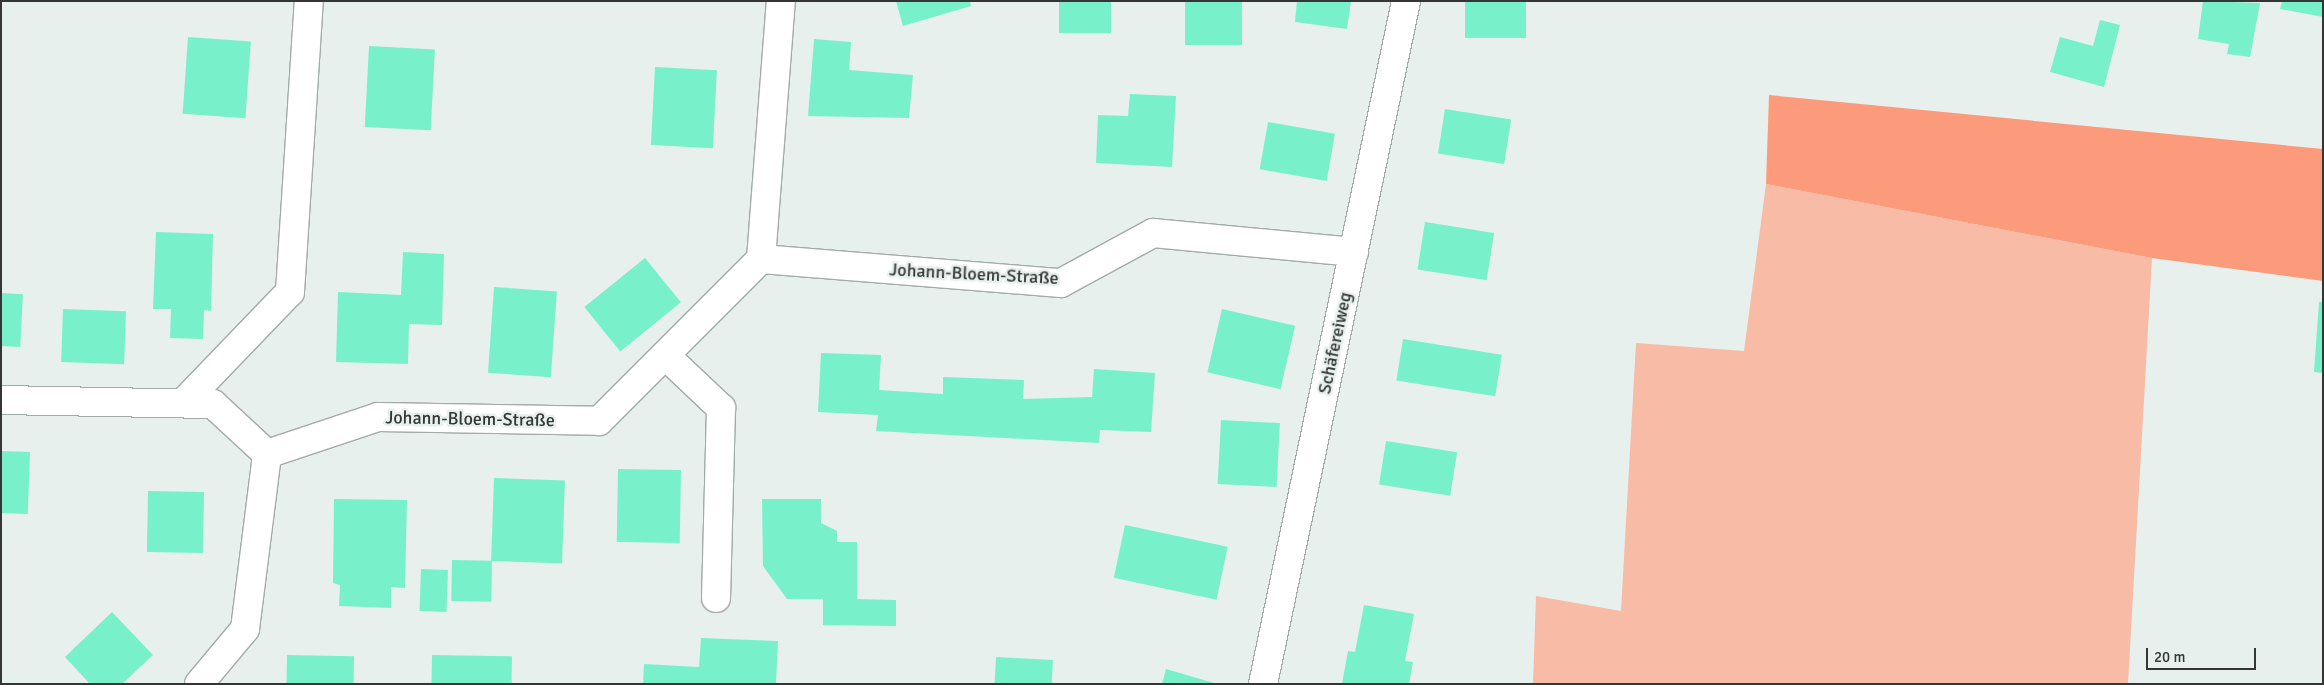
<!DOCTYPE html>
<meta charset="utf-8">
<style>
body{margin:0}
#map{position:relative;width:2324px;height:685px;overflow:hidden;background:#e7f0ec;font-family:Signika,sans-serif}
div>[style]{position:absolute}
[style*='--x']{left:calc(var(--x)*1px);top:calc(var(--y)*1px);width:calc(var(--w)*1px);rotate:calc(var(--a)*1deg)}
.green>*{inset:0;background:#f8bba6}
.forest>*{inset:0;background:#fc9b7b}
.building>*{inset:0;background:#78f1ca;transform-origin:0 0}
.roads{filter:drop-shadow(1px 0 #a2aba8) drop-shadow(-1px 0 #a2aba8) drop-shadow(0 1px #a2aba8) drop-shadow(0 -1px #a2aba8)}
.minor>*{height:28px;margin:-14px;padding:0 14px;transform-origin:14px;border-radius:14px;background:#fff}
span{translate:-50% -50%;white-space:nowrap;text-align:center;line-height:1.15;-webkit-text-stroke:5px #e7f0ec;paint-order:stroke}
.street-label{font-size:18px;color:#333635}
.frame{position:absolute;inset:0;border:2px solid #333635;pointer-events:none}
.scale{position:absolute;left:2146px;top:648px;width:110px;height:22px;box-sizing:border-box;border:2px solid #333635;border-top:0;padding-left:6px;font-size:15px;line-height:18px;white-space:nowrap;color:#333635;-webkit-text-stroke:4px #e7f0ec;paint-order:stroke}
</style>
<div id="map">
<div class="green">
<i style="clip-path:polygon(1766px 184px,2152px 258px,2128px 684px,1533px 684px,1536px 596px,1621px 611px,1636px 343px,1744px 351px)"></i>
</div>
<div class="forest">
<i style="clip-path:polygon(1769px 95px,2323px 149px,2323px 281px,2152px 258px,1766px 184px)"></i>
</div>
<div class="building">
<i style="clip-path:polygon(896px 1px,970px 1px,971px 6px,903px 26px)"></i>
<i style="left:1059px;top:1px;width:52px;height:32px"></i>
<i style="left:1185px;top:1px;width:57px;height:44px"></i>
<i style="clip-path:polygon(1297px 1px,1351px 1px,1347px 29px,1295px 22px)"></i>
<i style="left:1465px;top:1px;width:61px;height:37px"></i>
<i style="clip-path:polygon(2203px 1px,2260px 3px,2250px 57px,2227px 54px,2229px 44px,2198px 39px)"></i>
<i style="clip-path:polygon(2282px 1px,2323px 1px,2323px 17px,2280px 9px)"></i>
<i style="clip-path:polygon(2100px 20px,2120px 25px,2104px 87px,2050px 72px,2060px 37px,2093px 46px)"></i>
<i style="left:188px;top:37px;width:63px;height:77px;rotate:4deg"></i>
<i style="clip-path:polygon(814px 39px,851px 42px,849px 70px,913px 75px,909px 118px,808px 116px)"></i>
<i style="left:369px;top:46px;width:66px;height:81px;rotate:3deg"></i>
<i style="left:655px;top:67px;width:62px;height:78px;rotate:3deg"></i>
<i style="clip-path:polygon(1130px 94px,1176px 96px,1172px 167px,1096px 163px,1098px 115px,1128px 116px)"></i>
<i style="left:1445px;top:109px;width:67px;height:45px;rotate:9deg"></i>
<i style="left:1268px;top:122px;width:68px;height:48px;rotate:10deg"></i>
<i style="left:1425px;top:222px;width:70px;height:48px;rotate:9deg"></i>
<i style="clip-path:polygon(156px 232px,213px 234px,211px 311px,204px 310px,203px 339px,170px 338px,171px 309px,153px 309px)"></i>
<i style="clip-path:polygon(403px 252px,444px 254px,442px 325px,409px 324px,408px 364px,336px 362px,338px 292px,401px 295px)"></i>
<i style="left:645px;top:258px;width:57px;height:78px;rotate:51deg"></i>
<i style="left:494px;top:287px;width:63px;height:86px;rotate:4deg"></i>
<i style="left:1px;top:293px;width:22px;height:53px;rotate:3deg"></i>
<i style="clip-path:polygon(2319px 302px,2323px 302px,2323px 373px,2314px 372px)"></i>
<i style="left:63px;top:309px;width:63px;height:53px;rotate:2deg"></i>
<i style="left:1222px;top:309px;width:75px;height:65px;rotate:13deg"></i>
<i style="left:1403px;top:339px;width:100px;height:42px;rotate:9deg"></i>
<i style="clip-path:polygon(821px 353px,881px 355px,879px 390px,943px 394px,943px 377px,1024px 380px,1023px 399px,1092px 397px,1094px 369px,1155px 373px,1151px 432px,1100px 430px,1099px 443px,876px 431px,878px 415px,818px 412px)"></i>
<i style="left:1221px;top:420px;width:59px;height:64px;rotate:3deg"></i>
<i style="left:1386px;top:441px;width:72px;height:44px;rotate:9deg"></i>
<i style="left:1px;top:451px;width:29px;height:62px;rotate:2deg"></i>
<i style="left:618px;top:469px;width:63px;height:73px;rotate:1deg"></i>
<i style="left:494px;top:478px;width:71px;height:83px;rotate:2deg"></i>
<i style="left:148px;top:491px;width:56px;height:61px;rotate:1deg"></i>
<i style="clip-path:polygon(334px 499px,407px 500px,405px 588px,391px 587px,391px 608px,339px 606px,340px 585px,333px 583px)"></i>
<i style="clip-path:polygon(762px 499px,821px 499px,821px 523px,837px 531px,837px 542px,857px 542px,857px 599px,896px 600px,896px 626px,823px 625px,823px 599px,787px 599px,763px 566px)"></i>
<i style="left:1125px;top:525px;width:105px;height:54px;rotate:12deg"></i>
<i style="left:452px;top:560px;width:40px;height:41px;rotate:1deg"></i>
<i style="left:421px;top:569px;width:27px;height:42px;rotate:2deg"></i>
<i style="clip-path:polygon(1364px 605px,1414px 614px,1405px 661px,1413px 662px,1409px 684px,1342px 684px,1348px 651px,1355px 652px)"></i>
<i style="clip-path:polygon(112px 612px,153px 655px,122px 684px,90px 684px,65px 657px)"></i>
<i style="clip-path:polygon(701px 638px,778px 641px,776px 684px,643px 684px,644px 664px,699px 667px)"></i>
<i style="left:287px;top:655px;width:67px;height:29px;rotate:1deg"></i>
<i style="left:432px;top:655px;width:80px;height:29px;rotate:1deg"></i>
<i style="left:996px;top:657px;width:57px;height:27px;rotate:3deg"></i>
<i style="clip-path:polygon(1166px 669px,1214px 683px,1214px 684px,1162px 684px)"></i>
</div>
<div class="roads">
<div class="minor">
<i style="--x:761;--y:259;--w:259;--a:-85.6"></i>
<i style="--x:666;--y:356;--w:76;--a:43.4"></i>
<i style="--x:721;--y:408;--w:190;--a:91.5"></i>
<i style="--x:1;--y:400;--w:212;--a:1.1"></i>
<i style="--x:213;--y:404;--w:74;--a:42.8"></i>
<i style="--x:267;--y:454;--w:117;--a:-18.4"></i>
<i style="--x:378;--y:417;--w:221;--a:1"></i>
<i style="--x:599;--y:421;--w:229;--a:-45"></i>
<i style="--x:761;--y:259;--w:301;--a:4.6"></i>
<i style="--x:1061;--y:283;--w:105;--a:-28.5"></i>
<i style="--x:1153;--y:233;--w:202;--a:5.4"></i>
<i style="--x:183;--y:403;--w:154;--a:-46.1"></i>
<i style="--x:290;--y:292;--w:292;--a:-86.3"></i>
<i style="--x:199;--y:684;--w:72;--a:-50.1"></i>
<i style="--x:245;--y:629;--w:176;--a:-82.8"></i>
<i style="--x:1263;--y:684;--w:698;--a:-78.17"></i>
</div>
</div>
<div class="street-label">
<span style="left:974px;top:274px;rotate:3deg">Johann-Bloem-Straße</span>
<span style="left:1335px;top:343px;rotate:-78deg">Schäfereiweg</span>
<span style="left:470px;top:419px;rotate:1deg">Johann-Bloem-Straße</span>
</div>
<div class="frame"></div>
<div class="scale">20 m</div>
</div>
